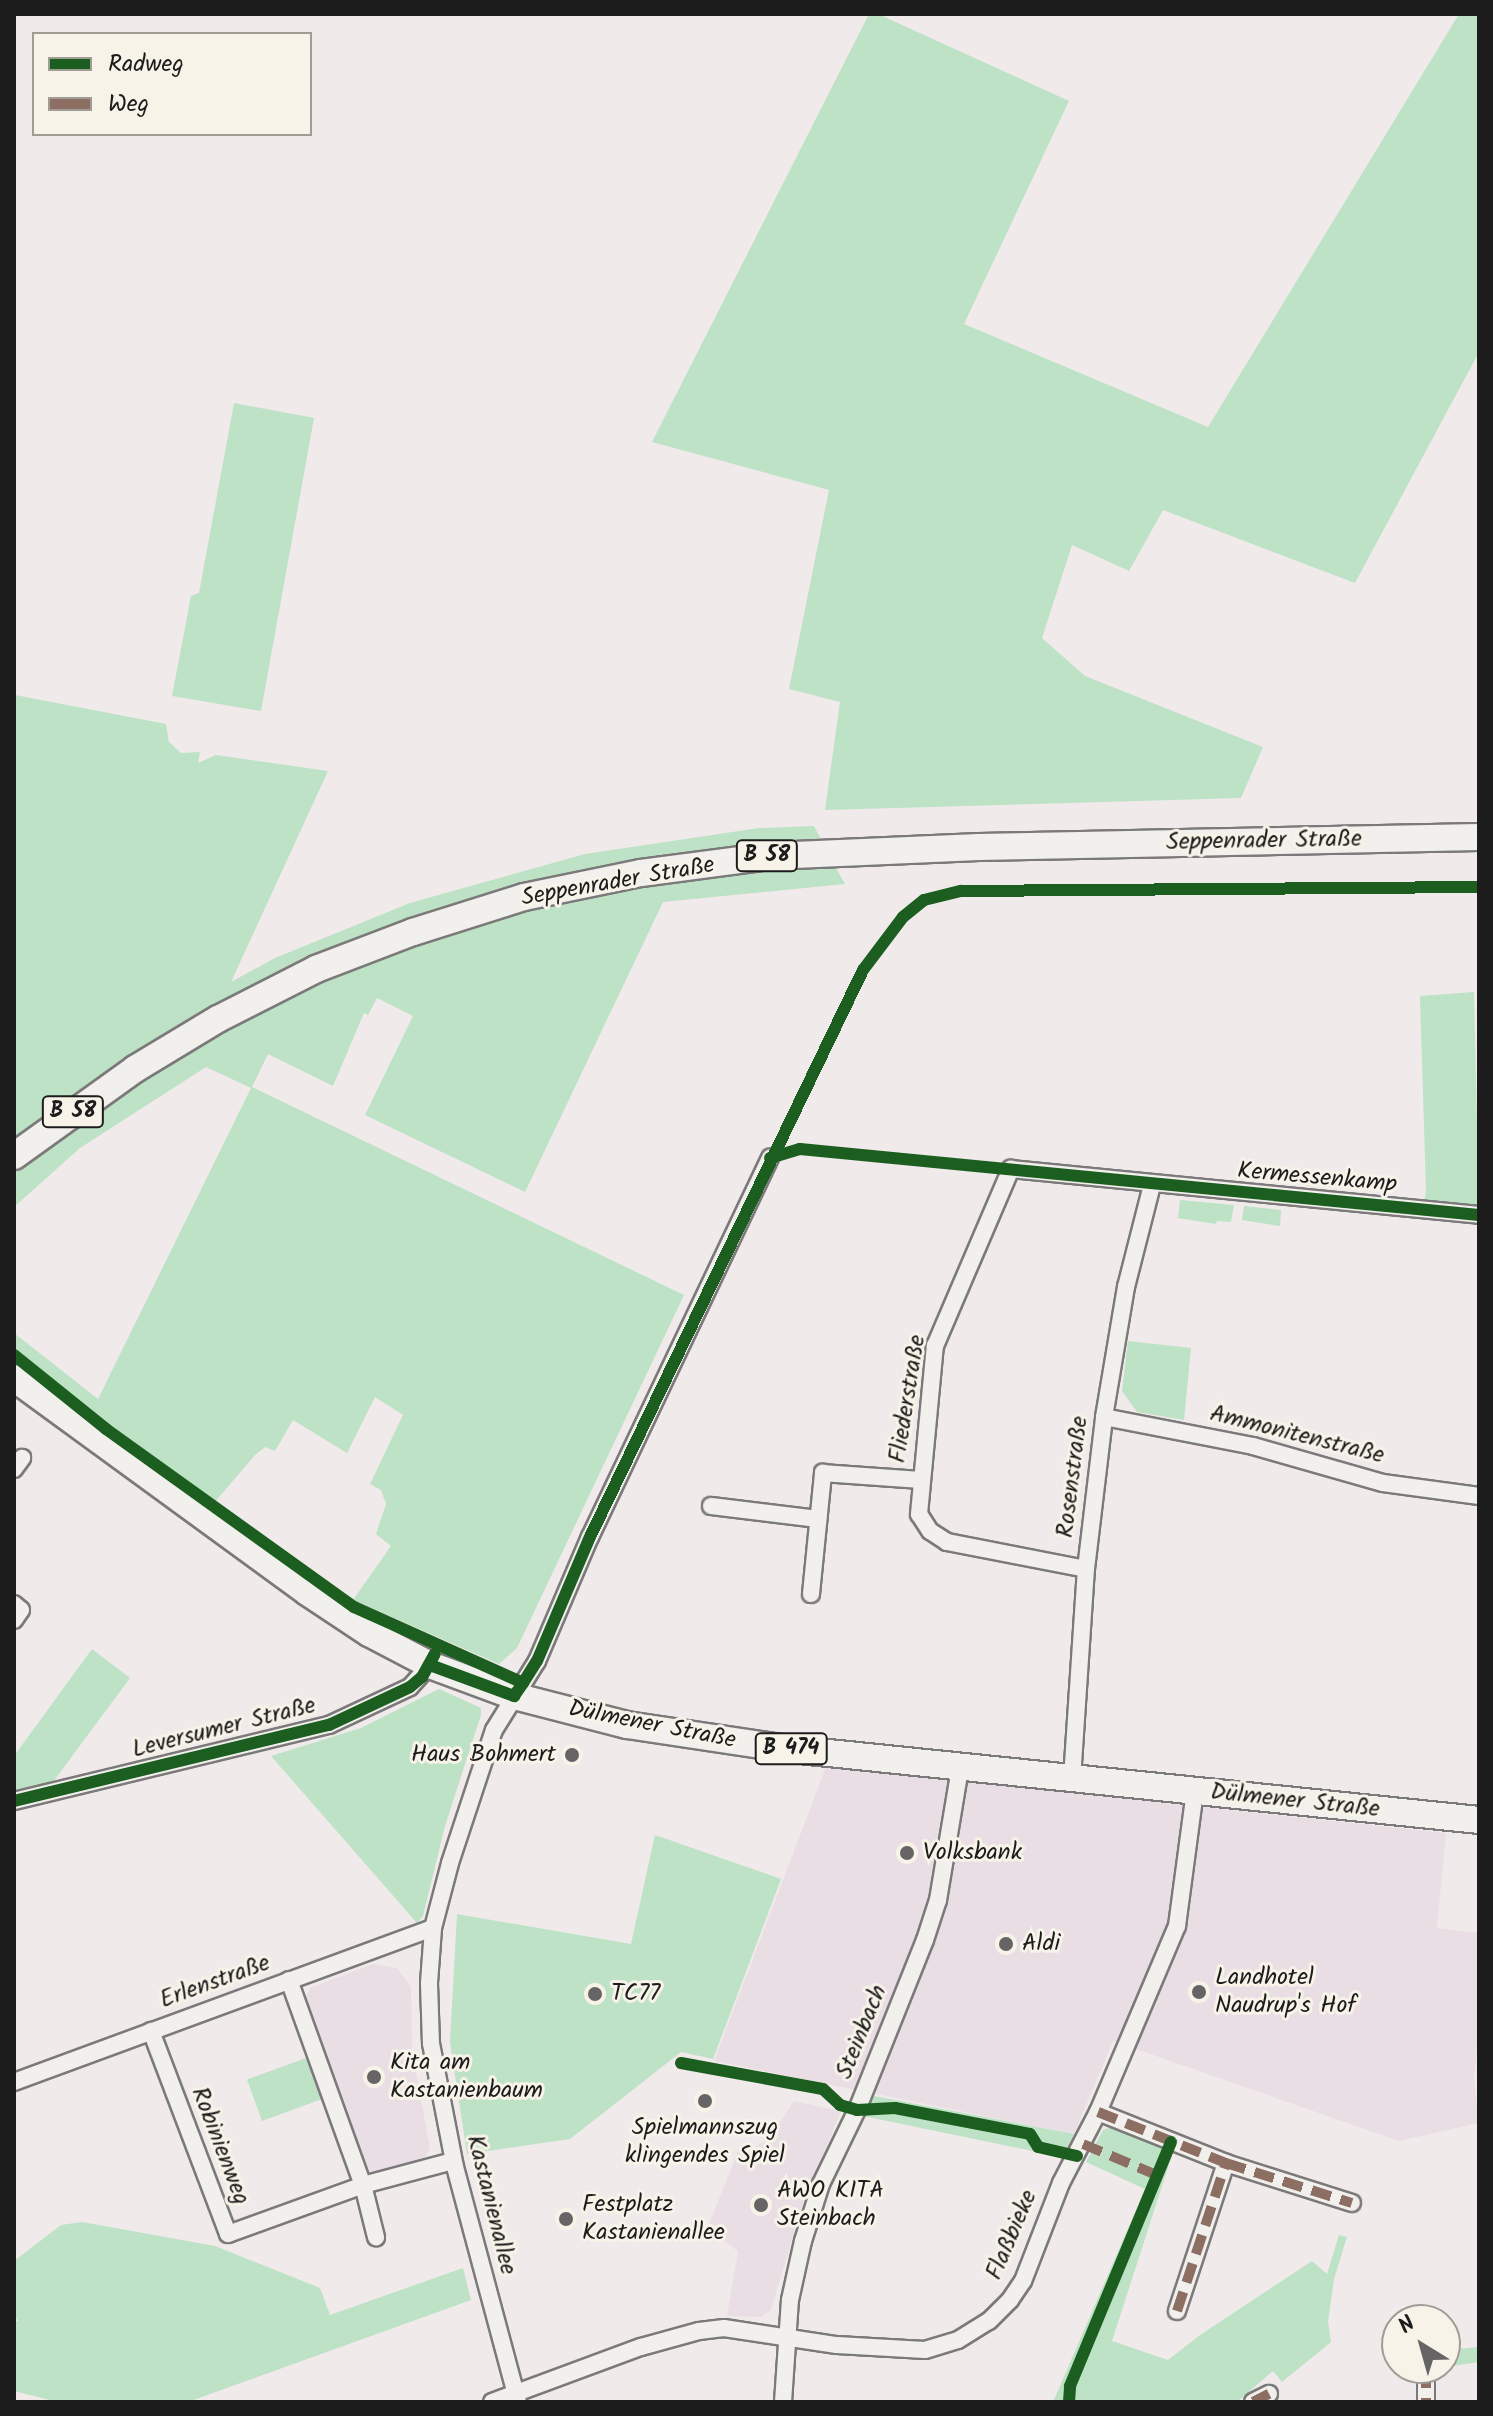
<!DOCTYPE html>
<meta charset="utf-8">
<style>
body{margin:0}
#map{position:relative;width:1493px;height:2416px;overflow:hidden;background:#f0eaea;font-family:Kalam,sans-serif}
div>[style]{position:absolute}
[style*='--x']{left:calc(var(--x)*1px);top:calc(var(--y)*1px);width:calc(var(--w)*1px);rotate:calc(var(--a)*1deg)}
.built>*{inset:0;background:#eadee5}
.green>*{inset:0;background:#bde2c6;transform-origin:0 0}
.roads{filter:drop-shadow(2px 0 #7b7979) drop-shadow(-2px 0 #7b7979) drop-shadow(0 2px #7b7979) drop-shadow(0 -2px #7b7979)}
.minor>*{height:16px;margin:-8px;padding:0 8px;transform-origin:8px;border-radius:8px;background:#f2f0ed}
.primary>*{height:26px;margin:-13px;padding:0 13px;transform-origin:13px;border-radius:13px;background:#f2f0ed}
.quiet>*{height:10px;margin-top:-5px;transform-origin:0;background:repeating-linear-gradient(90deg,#8d6e63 0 20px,transparent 0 30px)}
.cycleway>*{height:12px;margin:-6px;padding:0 6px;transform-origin:6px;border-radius:6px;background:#1b5e20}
.dots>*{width:22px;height:22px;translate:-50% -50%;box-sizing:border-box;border:4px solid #f7f3e8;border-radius:50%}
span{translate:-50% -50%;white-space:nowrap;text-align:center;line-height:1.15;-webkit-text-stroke:6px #f7f3e8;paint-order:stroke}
.shield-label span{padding:2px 6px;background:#f7f3e8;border:2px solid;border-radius:6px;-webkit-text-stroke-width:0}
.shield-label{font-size:22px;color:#1c1c1c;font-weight:700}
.street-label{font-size:24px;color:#1c1c1c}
.poi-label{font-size:24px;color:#1c1c1c}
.right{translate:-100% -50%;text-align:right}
.left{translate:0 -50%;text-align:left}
.frame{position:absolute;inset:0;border:16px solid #1c1c1c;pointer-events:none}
.legend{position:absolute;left:32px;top:32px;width:280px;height:104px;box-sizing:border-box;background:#f7f3e8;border:2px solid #9f9d96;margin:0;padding:10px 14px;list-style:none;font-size:24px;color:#1c1c1c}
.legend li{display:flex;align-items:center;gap:16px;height:40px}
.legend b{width:40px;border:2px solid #9f9d96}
.north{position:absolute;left:1381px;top:2304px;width:80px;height:80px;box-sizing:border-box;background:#f7f3e8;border:2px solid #9f9d96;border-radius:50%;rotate:323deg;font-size:22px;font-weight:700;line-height:32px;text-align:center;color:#1c1c1c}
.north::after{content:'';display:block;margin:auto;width:28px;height:36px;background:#666464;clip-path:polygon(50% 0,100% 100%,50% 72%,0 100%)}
</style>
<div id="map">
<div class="built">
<i style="clip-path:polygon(826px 1767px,1446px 1833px,1437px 1928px,1479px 1933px,1479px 2027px,1474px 2080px,1479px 2123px,1399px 2141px,1113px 2041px,1074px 2134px,714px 2061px)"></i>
<i style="clip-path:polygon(373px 1964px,397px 1968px,411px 1987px,412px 2050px,430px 2148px,423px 2163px,373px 2174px,365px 2165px,348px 2121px,305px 1999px,310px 1988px)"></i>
<i style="clip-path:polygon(794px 2101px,841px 2111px,800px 2212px,771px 2310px,761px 2317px,727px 2316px,738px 2251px,707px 2229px,740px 2146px,755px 2147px,769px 2139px)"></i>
</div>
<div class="green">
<i style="clip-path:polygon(869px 14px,878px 14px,1069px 101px,964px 324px,1208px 427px,1459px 14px,1479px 14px,1479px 352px,1355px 583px,1163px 510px,1129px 571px,1072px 545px,1042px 638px,1085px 676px,1263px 747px,1241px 798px,825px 810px,840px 702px,789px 689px,829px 490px,652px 442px)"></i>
<i style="clip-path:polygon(234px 403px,314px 418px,261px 711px,172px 696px,191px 596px,199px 593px)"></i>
<i style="clip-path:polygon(15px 695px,166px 724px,169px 742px,181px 753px,200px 752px,198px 763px,216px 755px,328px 771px,231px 982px,275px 958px,410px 903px,585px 854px,759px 828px,814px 826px,823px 843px,404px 924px,14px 1145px)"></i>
<i style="clip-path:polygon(833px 863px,845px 884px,663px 902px,525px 1192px,365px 1115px,413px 1016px,377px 998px,368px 1015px,364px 1013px,333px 1086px,268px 1054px,252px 1087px,684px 1295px,517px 1648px,499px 1664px,353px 1600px,391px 1546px,376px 1534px,386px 1504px,381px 1490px,370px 1484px,403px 1415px,375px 1397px,347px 1453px,293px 1420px,275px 1451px,265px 1447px,255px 1455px,213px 1504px,14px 1351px,14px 1333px,98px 1399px,251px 1088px,206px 1067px,80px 1148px,14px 1207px,14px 1174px,108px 1100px,231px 1025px,328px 976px,388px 952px,520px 910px,685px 877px)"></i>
<i style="clip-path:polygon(1474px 992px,1479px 1209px,1423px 1206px,1426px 1192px,1420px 996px)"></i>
<i style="clip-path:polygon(1180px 1200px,1234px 1205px,1231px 1222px,1217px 1221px,1216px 1224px,1178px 1218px)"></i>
<i style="clip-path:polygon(1244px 1206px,1281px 1210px,1280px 1226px,1242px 1220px)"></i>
<i style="clip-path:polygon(1128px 1341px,1191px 1348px,1184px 1420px,1137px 1412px,1122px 1391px)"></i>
<i style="clip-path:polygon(92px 1649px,130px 1678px,53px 1782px,14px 1795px,14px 1756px)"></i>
<i style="clip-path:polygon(439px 1689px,481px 1708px,481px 1715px,445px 1826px,423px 1916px,417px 1923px,271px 1756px,361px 1728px)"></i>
<i style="clip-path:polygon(655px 1835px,781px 1879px,713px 2059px,681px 2052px,570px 2139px,467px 2154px,450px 2042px,457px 1914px,631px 1944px)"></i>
<i style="left:309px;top:2057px;width:44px;height:66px;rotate:70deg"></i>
<i style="clip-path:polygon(874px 2096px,1074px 2134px,1062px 2157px,863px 2116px)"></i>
<i style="clip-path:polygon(1112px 2127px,1173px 2152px,1112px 2341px,1168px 2360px,1200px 2335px,1312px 2261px,1327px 2274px,1339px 2235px,1347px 2237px,1334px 2279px,1328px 2322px,1331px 2342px,1282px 2382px,1273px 2371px,1237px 2402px,1053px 2402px,1145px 2189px,1086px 2162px,1103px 2130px)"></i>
<i style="clip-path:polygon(82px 2222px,215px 2246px,320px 2288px,330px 2315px,463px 2268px,471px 2300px,188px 2402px,58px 2402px,14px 2391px,14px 2322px,18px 2321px,14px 2315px,14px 2261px,61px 2225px)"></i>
<i style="clip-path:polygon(1479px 2347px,1479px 2362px,1446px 2367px,1447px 2350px)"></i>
</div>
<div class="roads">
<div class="minor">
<i style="--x:1104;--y:1417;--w:152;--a:11"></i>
<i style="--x:1253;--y:1446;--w:135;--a:15.9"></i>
<i style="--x:1383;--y:1483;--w:97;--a:7.7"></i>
<i style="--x:14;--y:1469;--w:14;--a:-54"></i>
<i style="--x:711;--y:1506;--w:108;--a:6.9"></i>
<i style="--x:1086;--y:1569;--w:142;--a:-169"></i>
<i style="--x:947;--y:1542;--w:20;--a:-147"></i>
<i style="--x:930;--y:1531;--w:20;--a:-123"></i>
<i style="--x:919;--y:1514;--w:169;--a:-84.6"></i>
<i style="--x:935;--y:1346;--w:193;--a:-66.8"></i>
<i style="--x:1011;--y:1169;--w:470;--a:5.6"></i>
<i style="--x:811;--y:1594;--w:122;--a:-84.3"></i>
<i style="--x:823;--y:1473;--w:97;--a:4.1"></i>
<i style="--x:14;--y:1604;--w:9;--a:41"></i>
<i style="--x:21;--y:1610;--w:12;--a:125"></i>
<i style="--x:1072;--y:1779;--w:210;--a:-86.2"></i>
<i style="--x:1086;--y:1569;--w:153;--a:-83.2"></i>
<i style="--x:1104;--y:1417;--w:132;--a:-80.4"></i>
<i style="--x:1126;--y:1287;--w:105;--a:-75.7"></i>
<i style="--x:14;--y:1801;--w:324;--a:-13.6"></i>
<i style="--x:329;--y:1725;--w:89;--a:-25.1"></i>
<i style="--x:410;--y:1687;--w:30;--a:-48"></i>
<i style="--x:289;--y:1980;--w:218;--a:70.2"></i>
<i style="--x:363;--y:2185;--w:54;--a:76"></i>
<i style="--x:151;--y:2031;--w:217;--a:69.2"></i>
<i style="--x:228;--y:2234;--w:144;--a:-19.9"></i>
<i style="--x:363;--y:2185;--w:93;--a:-14.9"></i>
<i style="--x:14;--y:2082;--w:446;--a:-20.2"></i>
<i style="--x:1098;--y:2112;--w:138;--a:21.7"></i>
<i style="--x:1226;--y:2163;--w:132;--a:17.6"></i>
<i style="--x:1177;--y:2311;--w:156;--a:-71.7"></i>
<i style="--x:1426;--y:2368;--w:34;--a:90"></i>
<i style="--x:492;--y:2402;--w:159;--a:-20.3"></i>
<i style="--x:641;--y:2347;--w:60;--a:-15.4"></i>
<i style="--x:699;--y:2331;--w:25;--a:-7"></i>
<i style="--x:724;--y:2328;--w:114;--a:8.6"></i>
<i style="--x:837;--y:2345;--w:88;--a:3.3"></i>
<i style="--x:925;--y:2350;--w:34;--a:-17"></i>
<i style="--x:958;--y:2340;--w:36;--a:-32"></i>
<i style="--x:989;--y:2321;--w:30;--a:-45"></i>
<i style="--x:1010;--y:2300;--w:23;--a:-56"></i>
<i style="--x:1023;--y:2281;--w:105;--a:-68.8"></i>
<i style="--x:1061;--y:2183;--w:80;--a:-62.5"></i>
<i style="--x:1098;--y:2112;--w:202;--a:-67"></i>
<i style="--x:1177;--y:1926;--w:136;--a:-82.4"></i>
<i style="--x:518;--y:2402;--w:243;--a:-105"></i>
<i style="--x:455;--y:2167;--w:125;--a:-101"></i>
<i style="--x:431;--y:2044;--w:61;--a:-91.9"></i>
<i style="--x:429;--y:1983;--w:55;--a:-85.8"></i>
<i style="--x:433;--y:1928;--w:67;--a:-75.3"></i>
<i style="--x:450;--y:1863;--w:140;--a:-71.7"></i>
<i style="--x:494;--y:1730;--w:81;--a:-58.1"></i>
<i style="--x:537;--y:1661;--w:135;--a:-66.9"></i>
<i style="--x:590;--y:1537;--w:420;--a:-64.6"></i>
<i style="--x:783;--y:2402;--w:102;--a:-86.1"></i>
<i style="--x:790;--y:2300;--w:60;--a:-77.6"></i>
<i style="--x:803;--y:2241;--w:60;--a:-72.5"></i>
<i style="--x:821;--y:2184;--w:82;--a:-64.1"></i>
<i style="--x:857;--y:2110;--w:183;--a:-68.2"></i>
<i style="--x:925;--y:1940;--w:42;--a:-72"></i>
<i style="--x:938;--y:1900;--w:133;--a:-80.5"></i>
<i style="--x:1253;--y:2402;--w:18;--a:-27"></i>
</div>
<div class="primary">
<i style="--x:14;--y:1156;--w:149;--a:-35.7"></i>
<i style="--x:135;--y:1069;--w:97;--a:-31.1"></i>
<i style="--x:218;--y:1019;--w:110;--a:-27"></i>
<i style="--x:316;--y:969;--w:104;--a:-20.9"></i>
<i style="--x:413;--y:932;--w:116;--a:-17.5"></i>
<i style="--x:524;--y:897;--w:119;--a:-11.6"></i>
<i style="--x:641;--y:873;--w:131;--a:-7.5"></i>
<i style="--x:771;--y:856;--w:208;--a:-2.5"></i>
<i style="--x:979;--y:847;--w:500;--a:-1.15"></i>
<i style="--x:14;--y:1378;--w:363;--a:36.1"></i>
<i style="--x:307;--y:1592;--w:74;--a:33.5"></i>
<i style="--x:369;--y:1633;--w:69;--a:27.7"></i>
<i style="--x:430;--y:1665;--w:90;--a:20.3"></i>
<i style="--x:514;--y:1696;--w:117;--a:14.4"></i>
<i style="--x:627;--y:1725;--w:155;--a:8.5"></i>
<i style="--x:780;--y:1748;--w:703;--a:5.88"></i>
</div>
</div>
<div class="quiet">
<i style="--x:1098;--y:2112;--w:138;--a:21.7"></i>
<i style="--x:1226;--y:2163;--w:132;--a:17.6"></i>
<i style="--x:1083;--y:2144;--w:82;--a:22.8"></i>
<i style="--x:1177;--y:2311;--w:156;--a:-71.7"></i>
<i style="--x:1426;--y:2368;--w:34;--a:90"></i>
<i style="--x:1253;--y:2402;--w:18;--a:-27"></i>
</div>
<div class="cycleway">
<i style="--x:770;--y:1158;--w:31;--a:-17"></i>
<i style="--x:800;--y:1149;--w:682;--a:5.55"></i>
<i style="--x:14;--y:1355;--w:118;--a:38.8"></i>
<i style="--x:106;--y:1429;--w:305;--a:35.7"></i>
<i style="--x:354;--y:1607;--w:185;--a:24.2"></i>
<i style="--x:430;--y:1665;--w:90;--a:20.3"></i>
<i style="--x:514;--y:1696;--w:16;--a:-55"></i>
<i style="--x:523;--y:1683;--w:26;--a:-58"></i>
<i style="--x:537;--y:1661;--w:135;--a:-66.9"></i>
<i style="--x:590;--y:1537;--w:629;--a:-64.29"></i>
<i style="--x:863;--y:970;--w:66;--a:-53"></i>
<i style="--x:903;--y:917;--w:27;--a:-39"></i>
<i style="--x:924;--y:900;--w:38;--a:-14"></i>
<i style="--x:961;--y:891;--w:518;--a:-0.44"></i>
<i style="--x:14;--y:1801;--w:324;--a:-13.6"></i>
<i style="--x:329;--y:1725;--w:89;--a:-25.1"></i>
<i style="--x:410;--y:1687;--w:16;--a:-40"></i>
<i style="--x:422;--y:1677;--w:26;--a:-61"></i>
<i style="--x:681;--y:2063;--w:144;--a:10.4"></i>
<i style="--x:823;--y:2089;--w:23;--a:43"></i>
<i style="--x:840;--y:2105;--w:18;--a:16"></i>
<i style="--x:857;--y:2110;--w:38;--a:-3"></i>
<i style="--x:895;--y:2108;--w:137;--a:10.9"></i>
<i style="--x:1030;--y:2134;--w:15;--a:58"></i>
<i style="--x:1038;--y:2147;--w:40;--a:13"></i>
<i style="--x:1069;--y:2402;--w:16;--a:-86"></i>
<i style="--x:1070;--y:2386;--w:264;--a:-67.5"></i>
</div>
<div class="dots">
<i style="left:572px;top:1755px;background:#666464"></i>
<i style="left:907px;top:1853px;background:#666464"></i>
<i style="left:1006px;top:1944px;background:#666464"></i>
<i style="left:1199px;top:1992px;background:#666464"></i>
<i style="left:595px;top:1994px;background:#666464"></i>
<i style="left:374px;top:2077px;background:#666464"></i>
<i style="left:705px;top:2101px;background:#666464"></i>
<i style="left:761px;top:2205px;background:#666464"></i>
<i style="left:566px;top:2219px;background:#666464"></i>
</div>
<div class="shield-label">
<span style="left:767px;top:856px">B 58</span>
<span style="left:73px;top:1112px">B 58</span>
<span style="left:791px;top:1749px">B 474</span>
</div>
<div class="street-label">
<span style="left:1264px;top:841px;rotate:-1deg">Seppenrader Straße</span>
<span style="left:618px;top:882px;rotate:-10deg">Seppenrader Straße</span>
<span style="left:1317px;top:1178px;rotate:5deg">Kermessenkamp</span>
<span style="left:908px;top:1399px;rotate:-81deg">Fliederstraße</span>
<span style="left:1297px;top:1435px;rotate:14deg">Ammonitenstraße</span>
<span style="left:1073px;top:1477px;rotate:-83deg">Rosenstraße</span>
<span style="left:652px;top:1725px;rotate:11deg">Dülmener Straße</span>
<span style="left:224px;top:1728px;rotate:-14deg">Leversumer Straße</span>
<span style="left:1295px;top:1801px;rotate:6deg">Dülmener Straße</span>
<span style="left:215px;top:1982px;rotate:-20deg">Erlenstraße</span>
<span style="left:862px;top:2032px;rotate:-68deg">Steinbach</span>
<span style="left:220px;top:2146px;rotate:69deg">Robinienweg</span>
<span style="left:491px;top:2205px;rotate:76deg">Kastanienallee</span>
<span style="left:1012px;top:2235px;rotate:-67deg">Flaßbieke</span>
</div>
<div class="poi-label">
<span class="right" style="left:556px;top:1755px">Haus Bohmert</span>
<span class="left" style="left:923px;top:1853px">Volksbank</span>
<span class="left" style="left:1022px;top:1944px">Aldi</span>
<span class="left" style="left:1215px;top:1992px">Landhotel<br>Naudrup's Hof</span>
<span class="left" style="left:611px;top:1994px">TC77</span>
<span class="left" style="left:390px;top:2077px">Kita am<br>Kastanienbaum</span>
<span style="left:705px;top:2142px">Spielmannszug<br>klingendes Spiel</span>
<span class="left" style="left:777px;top:2205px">AWO KITA<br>Steinbach</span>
<span class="left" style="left:582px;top:2219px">Festplatz<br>Kastanienallee</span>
</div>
<div class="frame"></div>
<ul class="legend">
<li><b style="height:10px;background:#1b5e20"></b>Radweg</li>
<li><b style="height:10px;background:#8d6e63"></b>Weg</li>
</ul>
<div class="north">N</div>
</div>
